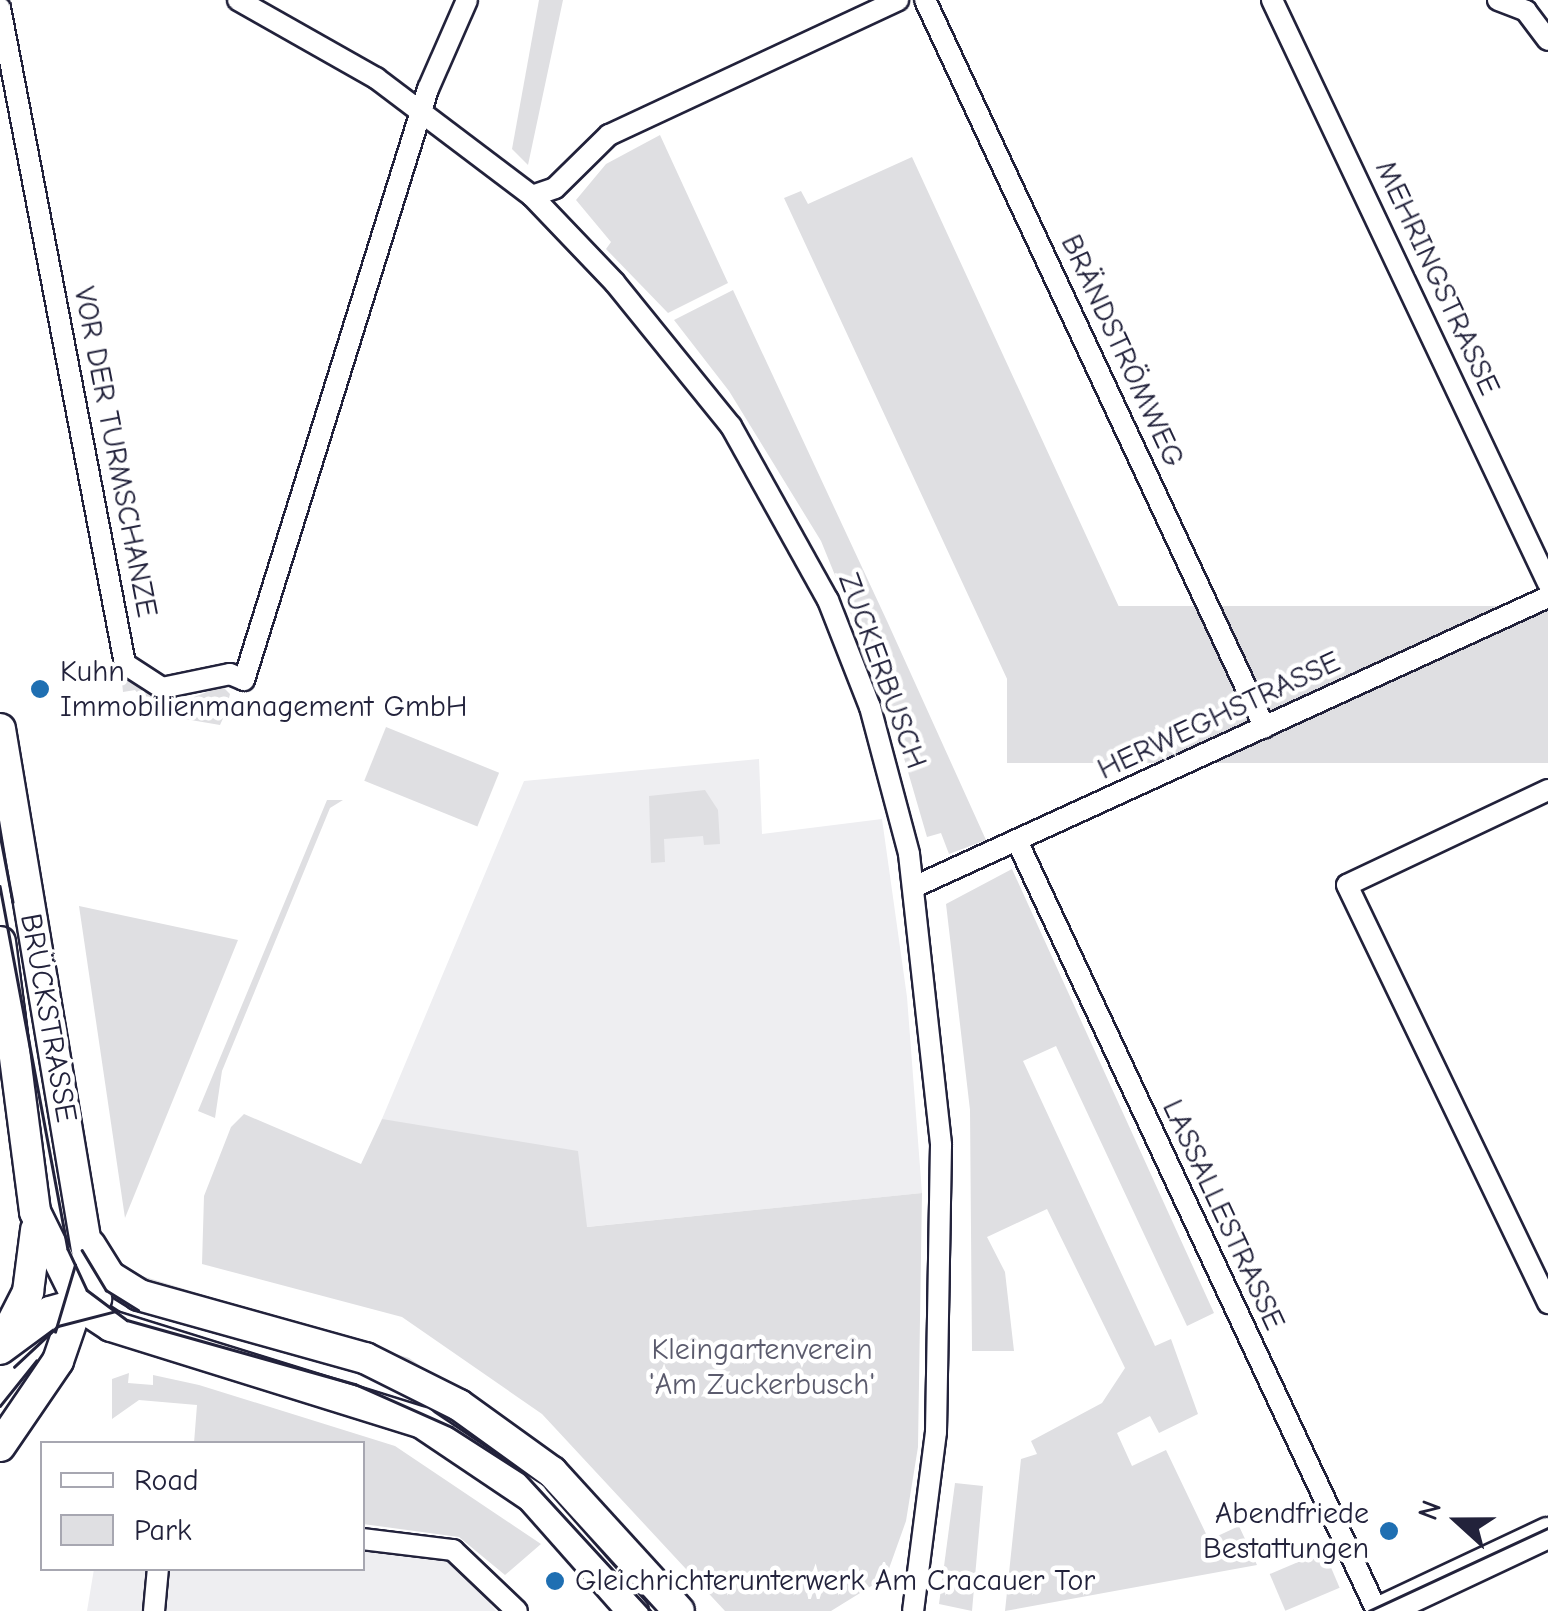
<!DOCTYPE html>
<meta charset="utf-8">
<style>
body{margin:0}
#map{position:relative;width:1548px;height:1611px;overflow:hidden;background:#fff;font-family:"Comic Neue",sans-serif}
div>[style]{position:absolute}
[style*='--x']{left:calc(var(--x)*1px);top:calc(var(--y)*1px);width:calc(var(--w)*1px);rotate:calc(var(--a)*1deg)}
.built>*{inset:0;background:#eeeef1}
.green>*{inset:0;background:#dfdfe2;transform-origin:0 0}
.roads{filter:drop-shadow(2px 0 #22223b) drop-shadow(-2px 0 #22223b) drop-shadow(0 2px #22223b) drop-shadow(0 -2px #22223b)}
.minor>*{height:20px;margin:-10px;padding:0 10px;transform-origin:10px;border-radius:10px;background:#fff}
.secondary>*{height:30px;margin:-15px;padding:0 15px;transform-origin:15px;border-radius:15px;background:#fff}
.tram>*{height:2.5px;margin:-1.25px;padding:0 1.25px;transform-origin:1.25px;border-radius:1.25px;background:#22223b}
.dots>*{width:28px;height:28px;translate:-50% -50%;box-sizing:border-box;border:5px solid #fff;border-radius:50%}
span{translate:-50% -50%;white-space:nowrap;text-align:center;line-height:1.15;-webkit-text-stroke:9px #fff;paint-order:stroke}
.street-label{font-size:30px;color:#22223b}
.poi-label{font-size:30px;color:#22223b}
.left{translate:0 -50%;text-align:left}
.right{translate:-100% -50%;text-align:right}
.park-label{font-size:30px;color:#5b5b6d}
.legend{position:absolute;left:40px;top:1441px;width:325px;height:130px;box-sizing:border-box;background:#fff;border:2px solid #a7a7b1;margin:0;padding:12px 18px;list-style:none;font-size:30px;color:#22223b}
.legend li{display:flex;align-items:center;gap:20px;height:50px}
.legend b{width:50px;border:2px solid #a7a7b1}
.north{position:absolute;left:1408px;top:1471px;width:100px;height:100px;-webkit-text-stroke:8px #fff;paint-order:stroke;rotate:291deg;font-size:28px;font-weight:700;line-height:40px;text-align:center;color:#22223b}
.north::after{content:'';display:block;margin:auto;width:35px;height:45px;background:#22223b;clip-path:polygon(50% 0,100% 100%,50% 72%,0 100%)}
</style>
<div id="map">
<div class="built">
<i style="clip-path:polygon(759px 759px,762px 834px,882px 819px,907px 997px,922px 1193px,586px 1227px,382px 1119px,524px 781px)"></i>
<i style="clip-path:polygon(363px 1550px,455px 1560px,496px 1611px,87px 1611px,94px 1569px,362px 1568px)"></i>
</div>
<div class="green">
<i style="clip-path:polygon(539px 0,563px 0,528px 165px,512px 149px)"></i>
<i style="clip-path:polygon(660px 135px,728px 283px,668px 313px,606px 249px,611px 242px,576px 200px,606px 164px)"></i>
<i style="clip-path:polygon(912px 157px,1165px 707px,1046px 763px,784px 198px,801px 191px,808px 204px)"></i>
<i style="clip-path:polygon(733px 290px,887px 621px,986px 840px,949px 854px,941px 833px,927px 837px,890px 710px,821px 541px,729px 391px,674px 320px)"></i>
<i style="left:1548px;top:606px;width:157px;height:541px;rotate:90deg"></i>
<i style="clip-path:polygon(121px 672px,157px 695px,189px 699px,222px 686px,230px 694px,225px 714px,220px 725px,138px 711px,143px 700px,135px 690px,123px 692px)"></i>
<i style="left:386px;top:727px;width:122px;height:58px;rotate:22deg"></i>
<i style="clip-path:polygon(705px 790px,718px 810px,720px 844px,704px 845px,703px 836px,664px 839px,665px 862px,651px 863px,649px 796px)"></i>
<i style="clip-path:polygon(327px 800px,343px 800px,330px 808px,222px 1071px,215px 1118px,198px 1111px)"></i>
<i style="clip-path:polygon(1012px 869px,1214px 1313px,1187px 1326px,1056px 1046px,1023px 1061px,1155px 1346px,1171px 1339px,1198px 1414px,1159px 1433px,1150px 1416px,1117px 1433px,1132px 1466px,1166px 1450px,1209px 1540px,1239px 1526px,1257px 1565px,1005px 1611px,1021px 1459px,1037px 1454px,1031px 1441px,1102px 1403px,1125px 1368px,1047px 1209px,987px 1237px,1005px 1272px,1014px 1351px,972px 1351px,970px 1110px,946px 904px)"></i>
<i style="clip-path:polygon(79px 906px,238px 940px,125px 1218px)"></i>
<i style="clip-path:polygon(244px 1114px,361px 1164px,382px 1119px,578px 1151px,587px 1227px,922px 1193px,918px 1447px,906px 1521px,886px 1577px,831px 1611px,725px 1611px,542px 1414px,402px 1317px,202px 1264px,204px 1196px,231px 1127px)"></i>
<i style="clip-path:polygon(142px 1276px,409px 1358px,559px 1461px,697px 1611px,686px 1611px,503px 1424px,140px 1285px)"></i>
<i style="clip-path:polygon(129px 1373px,128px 1383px,153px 1385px,153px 1375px,199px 1385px,395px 1446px,541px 1544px,505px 1575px,459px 1537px,363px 1524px,362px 1444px,194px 1443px,197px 1405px,139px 1400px,112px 1419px,112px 1379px)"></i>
<i style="clip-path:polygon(955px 1483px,983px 1486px,972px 1611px,939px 1604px)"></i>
<i style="left:1324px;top:1551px;width:40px;height:59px;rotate:67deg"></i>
</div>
<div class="roads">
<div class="minor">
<i style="--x:238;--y:0;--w:159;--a:29.5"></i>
<i style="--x:376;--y:78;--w:196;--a:37.1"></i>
<i style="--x:532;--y:196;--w:120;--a:46.3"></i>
<i style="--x:615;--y:283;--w:184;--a:51"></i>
<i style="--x:731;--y:426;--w:199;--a:60.9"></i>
<i style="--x:828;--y:600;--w:115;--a:68.6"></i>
<i style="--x:870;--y:707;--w:152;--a:75.1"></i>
<i style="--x:909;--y:854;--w:293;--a:83.7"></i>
<i style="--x:941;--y:1145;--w:287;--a:91"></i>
<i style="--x:936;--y:1432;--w:180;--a:97.3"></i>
<i style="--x:925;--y:0;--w:803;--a:64.97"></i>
<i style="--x:1272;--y:0;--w:645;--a:64.67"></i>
<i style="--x:1498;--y:0;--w:30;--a:21"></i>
<i style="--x:1526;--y:11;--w:36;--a:53"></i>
<i style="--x:0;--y:8;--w:668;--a:79.21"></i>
<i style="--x:125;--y:664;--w:44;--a:33"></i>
<i style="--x:162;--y:688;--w:69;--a:-11.6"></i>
<i style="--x:230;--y:674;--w:15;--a:23"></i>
<i style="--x:244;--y:680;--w:619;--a:-72.71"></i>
<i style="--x:428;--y:89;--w:97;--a:-66.3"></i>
<i style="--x:532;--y:196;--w:24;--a:-19"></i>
<i style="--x:555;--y:188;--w:76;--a:-44.5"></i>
<i style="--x:609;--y:135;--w:319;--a:-25"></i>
<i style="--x:1548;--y:790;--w:222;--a:154.7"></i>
<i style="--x:1347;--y:885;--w:464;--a:64.3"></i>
<i style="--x:1018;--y:843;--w:848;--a:64.95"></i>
<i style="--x:914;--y:887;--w:697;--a:-24.58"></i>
<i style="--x:362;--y:1539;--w:92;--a:6.9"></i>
<i style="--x:453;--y:1550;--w:88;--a:43.6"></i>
<i style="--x:154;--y:1611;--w:43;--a:-84.7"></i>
</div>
<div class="secondary">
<i style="--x:0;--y:729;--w:546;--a:80.52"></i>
<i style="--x:90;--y:1268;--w:98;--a:109"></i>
<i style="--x:58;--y:1361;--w:103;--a:124.3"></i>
<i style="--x:0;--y:942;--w:272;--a:82.6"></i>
<i style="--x:35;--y:1212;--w:106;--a:63.7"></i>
<i style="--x:82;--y:1307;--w:35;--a:33"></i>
<i style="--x:111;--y:1326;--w:326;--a:17.3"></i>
<i style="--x:422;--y:1423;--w:133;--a:33.9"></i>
<i style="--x:532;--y:1497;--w:152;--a:48.5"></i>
<i style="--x:90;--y:1245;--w:36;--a:58"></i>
<i style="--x:109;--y:1276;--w:36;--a:32"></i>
<i style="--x:139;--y:1295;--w:235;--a:15.6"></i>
<i style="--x:365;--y:1358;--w:105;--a:26.6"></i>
<i style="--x:459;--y:1405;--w:115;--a:35.8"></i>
<i style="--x:552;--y:1472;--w:188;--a:47.6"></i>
<i style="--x:5;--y:1337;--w:51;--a:-62.9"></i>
<i style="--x:28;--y:1292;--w:63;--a:-82.6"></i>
<i style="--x:0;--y:1349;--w:62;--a:-36.5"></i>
<i style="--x:50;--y:1312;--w:48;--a:-15.8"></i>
<i style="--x:1382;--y:1611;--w:183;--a:-25.2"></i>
</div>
</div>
<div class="tram">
<i style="--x:0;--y:834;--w:69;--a:79.2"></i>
<i style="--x:0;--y:886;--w:369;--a:79.4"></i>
<i style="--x:68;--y:1249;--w:45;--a:65.1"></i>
<i style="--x:87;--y:1290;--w:50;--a:36.9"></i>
<i style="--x:127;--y:1320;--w:237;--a:15.7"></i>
<i style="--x:355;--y:1384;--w:106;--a:23.9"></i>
<i style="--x:452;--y:1427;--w:87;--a:32.8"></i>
<i style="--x:525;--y:1474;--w:186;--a:47.4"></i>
<i style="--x:82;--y:1250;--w:47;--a:59"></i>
<i style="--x:106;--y:1290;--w:38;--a:32"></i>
<i style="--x:55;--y:1332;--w:70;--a:-73.4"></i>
<i style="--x:14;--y:1367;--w:60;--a:-43"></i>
<i style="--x:58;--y:1326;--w:60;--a:-14.5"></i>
<i style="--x:0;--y:1406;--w:58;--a:-51.3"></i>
<i style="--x:1369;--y:1611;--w:197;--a:-24.9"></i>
</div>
<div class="dots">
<i style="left:40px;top:689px;background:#1f6fb2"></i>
<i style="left:1389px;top:1531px;background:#1f6fb2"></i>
<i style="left:555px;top:1581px;background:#1f6fb2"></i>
</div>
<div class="street-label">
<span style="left:1437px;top:278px;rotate:65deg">MEHRINGSTRASSE</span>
<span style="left:1122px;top:351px;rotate:65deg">BRÄNDSTRÖMWEG</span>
<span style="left:115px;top:452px;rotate:79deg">VOR DER TURMSCHANZE</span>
<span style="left:882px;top:671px;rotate:70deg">ZUCKERBUSCH</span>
<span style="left:1219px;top:716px;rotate:-25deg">HERWEGHSTRASSE</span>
<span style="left:48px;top:1018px;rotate:80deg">BRÜCKSTRASSE</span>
<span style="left:1223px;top:1215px;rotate:65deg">LASSALLESTRASSE</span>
</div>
<div class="poi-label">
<span class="left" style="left:60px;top:689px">Kuhn<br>Immobilienmanagement GmbH</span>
<span class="right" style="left:1369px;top:1531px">Abendfriede<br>Bestattungen</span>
<span class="left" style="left:575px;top:1581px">Gleichrichterunterwerk Am Cracauer Tor</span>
</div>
<div class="park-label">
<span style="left:762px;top:1367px">Kleingartenverein<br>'Am Zuckerbusch'</span>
</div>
<ul class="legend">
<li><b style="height:12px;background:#fff"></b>Road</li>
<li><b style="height:28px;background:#dfdfe2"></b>Park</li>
</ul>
<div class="north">N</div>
</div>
